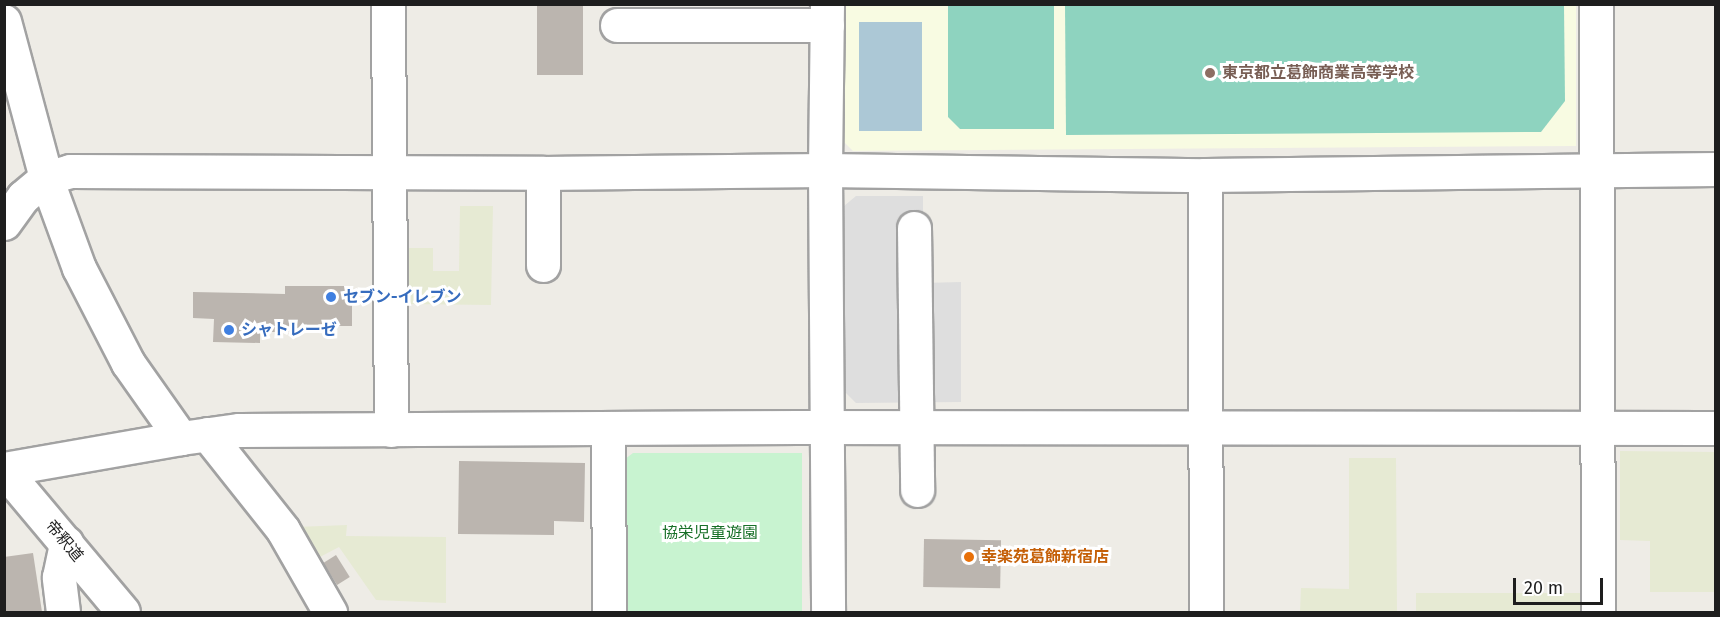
<!DOCTYPE html>
<meta charset="utf-8">
<style>
body{margin:0}
#map{position:relative;width:1720px;height:617px;overflow:hidden;background:#eeece6;font-family:"Fira Sans","Noto Sans JP",sans-serif}
div>[style]{position:absolute}
[style*='--x']{left:calc(var(--x)*1px);top:calc(var(--y)*1px);width:calc(var(--w)*1px);rotate:calc(var(--a)*1deg)}
.education>*{inset:0;background:#f8fbe2}
.farmland>*{inset:0;background:#e6ead3;transform-origin:0 0}
.park>*{inset:0;background:#c8f3d0}
.pitch>*{inset:0;background:#8ed3bf}
.parking>*{inset:0;background:#dedede}
.water>*{inset:0;background:#acc8d6;transform-origin:0 0}
.building>*{inset:0;background:#bbb5af;transform-origin:0 0}
.roads{filter:drop-shadow(2px 0 #a2a2a2) drop-shadow(-2px 0 #a2a2a2) drop-shadow(0 2px #a2a2a2) drop-shadow(0 -2px #a2a2a2)}
.minor>*{height:33px;margin:-16.5px;padding:0 16.5px;transform-origin:16.5px;border-radius:16.5px;background:#fff}
.dots>*{width:16px;height:16px;translate:-50% -50%;box-sizing:border-box;border:3px solid #fff;border-radius:50%}
span{translate:-50% -50%;white-space:nowrap;text-align:center;line-height:1.15;-webkit-text-stroke:6px #fff;paint-order:stroke}
.education-label{font-size:16px;color:#785e54;font-weight:700}
.left{translate:0 -50%;text-align:left}
.shop-label{font-size:16px;color:#366cbe;font-weight:700}
.park-label{font-size:16px;color:#197029}
.street-label{font-size:16px;color:#1e1e1e}
.food-label{font-size:16px;color:#c56008;font-weight:700}
.frame{position:absolute;inset:0;border:6px solid #1e1e1e;pointer-events:none}
.scale{position:absolute;left:1513px;top:578px;width:90px;height:27px;box-sizing:border-box;border:3px solid #1e1e1e;border-top:0;padding-left:8px;font-size:18px;line-height:21px;white-space:nowrap;color:#1e1e1e;-webkit-text-stroke:4px #fff;paint-order:stroke}
</style>
<div id="map">
<div class="education">
<i style="clip-path:polygon(843px 5px,1576px 5px,1576px 146px,853px 151px,844px 142px)"></i>
</div>
<div class="farmland">
<i style="clip-path:polygon(460px 206px,493px 206px,491px 305px,408px 304px,408px 248px,433px 248px,433px 271px,459px 271px)"></i>
<i style="clip-path:polygon(1620px 451px,1715px 452px,1715px 592px,1650px 592px,1650px 541px,1620px 540px)"></i>
<i style="clip-path:polygon(1349px 458px,1396px 458px,1397px 612px,1300px 612px,1301px 588px,1349px 589px)"></i>
<i style="clip-path:polygon(347px 525px,346px 536px,446px 537px,446px 603px,376px 600px,339px 547px,318px 558px,296px 527px)"></i>
<i style="left:1416px;top:593px;width:164px;height:19px"></i>
</div>
<div class="park">
<i style="clip-path:polygon(633px 453px,802px 453px,802px 612px,619px 612px,621px 462px)"></i>
</div>
<div class="pitch">
<i style="clip-path:polygon(948px 5px,1054px 5px,1054px 129px,960px 129px,948px 117px)"></i>
<i style="clip-path:polygon(1065px 5px,1564px 5px,1565px 101px,1541px 132px,1066px 135px)"></i>
</div>
<div class="parking">
<i style="clip-path:polygon(856px 196px,923px 196px,923px 283px,961px 282px,961px 402px,856px 403px,844px 391px,844px 206px)"></i>
</div>
<div class="water">
<i style="left:859px;top:22px;width:63px;height:109px"></i>
</div>
<div class="building">
<i style="left:537px;top:4px;width:46px;height:71px"></i>
<i style="clip-path:polygon(285px 286px,352px 286px,352px 326px,334px 326px,334px 332px,260px 332px,260px 343px,213px 342px,214px 319px,193px 318px,193px 292px,285px 294px)"></i>
<i style="clip-path:polygon(459px 461px,585px 463px,584px 522px,554px 521px,554px 535px,458px 534px)"></i>
<i style="left:924px;top:539px;width:77px;height:48px;rotate:1deg"></i>
<i style="clip-path:polygon(33px 553px,42px 612px,4px 612px,4px 557px)"></i>
<i style="left:336px;top:555px;width:26px;height:15px;rotate:58deg"></i>
</div>
<div class="roads">
<div class="minor">
<i style="--x:388;--y:4;--w:426;--a:89.6"></i>
<i style="--x:827;--y:4;--w:166;--a:90.7"></i>
<i style="--x:825;--y:170;--w:442;--a:89.6"></i>
<i style="--x:1596;--y:4;--w:608;--a:89.81"></i>
<i style="--x:4;--y:21;--w:163;--a:75"></i>
<i style="--x:46;--y:178;--w:96;--a:69.9"></i>
<i style="--x:79;--y:268;--w:107;--a:62.7"></i>
<i style="--x:128;--y:363;--w:92;--a:54.8"></i>
<i style="--x:617;--y:25;--w:210;--a:0"></i>
<i style="--x:1205;--y:175;--w:437;--a:89.9"></i>
<i style="--x:4;--y:223;--w:32;--a:-54"></i>
<i style="--x:23;--y:197;--w:30;--a:-40"></i>
<i style="--x:46;--y:178;--w:25;--a:-16"></i>
<i style="--x:70;--y:171;--w:473;--a:0.2"></i>
<i style="--x:543;--y:173;--w:282;--a:-0.6"></i>
<i style="--x:825;--y:170;--w:380;--a:0.8"></i>
<i style="--x:1205;--y:175;--w:511;--a:-0.67"></i>
<i style="--x:914;--y:228;--w:262;--a:89.3"></i>
<i style="--x:543;--y:265;--w:92;--a:-90"></i>
<i style="--x:608;--y:428;--w:184;--a:89.7"></i>
<i style="--x:207;--y:434;--w:122;--a:51.6"></i>
<i style="--x:283;--y:530;--w:95;--a:60.2"></i>
<i style="--x:4;--y:469;--w:180;--a:-9.9"></i>
<i style="--x:181;--y:438;--w:59;--a:-7.9"></i>
<i style="--x:239;--y:430;--w:561;--a:-0.31"></i>
<i style="--x:800;--y:427;--w:916;--a:0.06"></i>
<i style="--x:4;--y:470;--w:185;--a:50"></i>
<i style="--x:63;--y:612;--w:35;--a:-97"></i>
<i style="--x:59;--y:577;--w:35;--a:-78"></i>
</div>
</div>
<div class="dots">
<i style="left:1210px;top:73px;background:#8d6e63"></i>
<i style="left:331px;top:297px;background:#3f7fe0"></i>
<i style="left:229px;top:330px;background:#3f7fe0"></i>
<i style="left:969px;top:557px;background:#e8710a"></i>
</div>
<div class="education-label">
<span class="left" style="left:1222px;top:73px">東京都立葛飾商業高等学校</span>
</div>
<div class="shop-label">
<span class="left" style="left:343px;top:297px">セブン-イレブン</span>
<span class="left" style="left:241px;top:330px">シャトレーゼ</span>
</div>
<div class="park-label">
<span style="left:710px;top:533px">協栄児童遊園</span>
</div>
<div class="street-label">
<span style="left:64px;top:541px;rotate:50deg">帝釈道</span>
</div>
<div class="food-label">
<span class="left" style="left:981px;top:557px">幸楽苑葛飾新宿店</span>
</div>
<div class="frame"></div>
<div class="scale">20 m</div>
</div>
